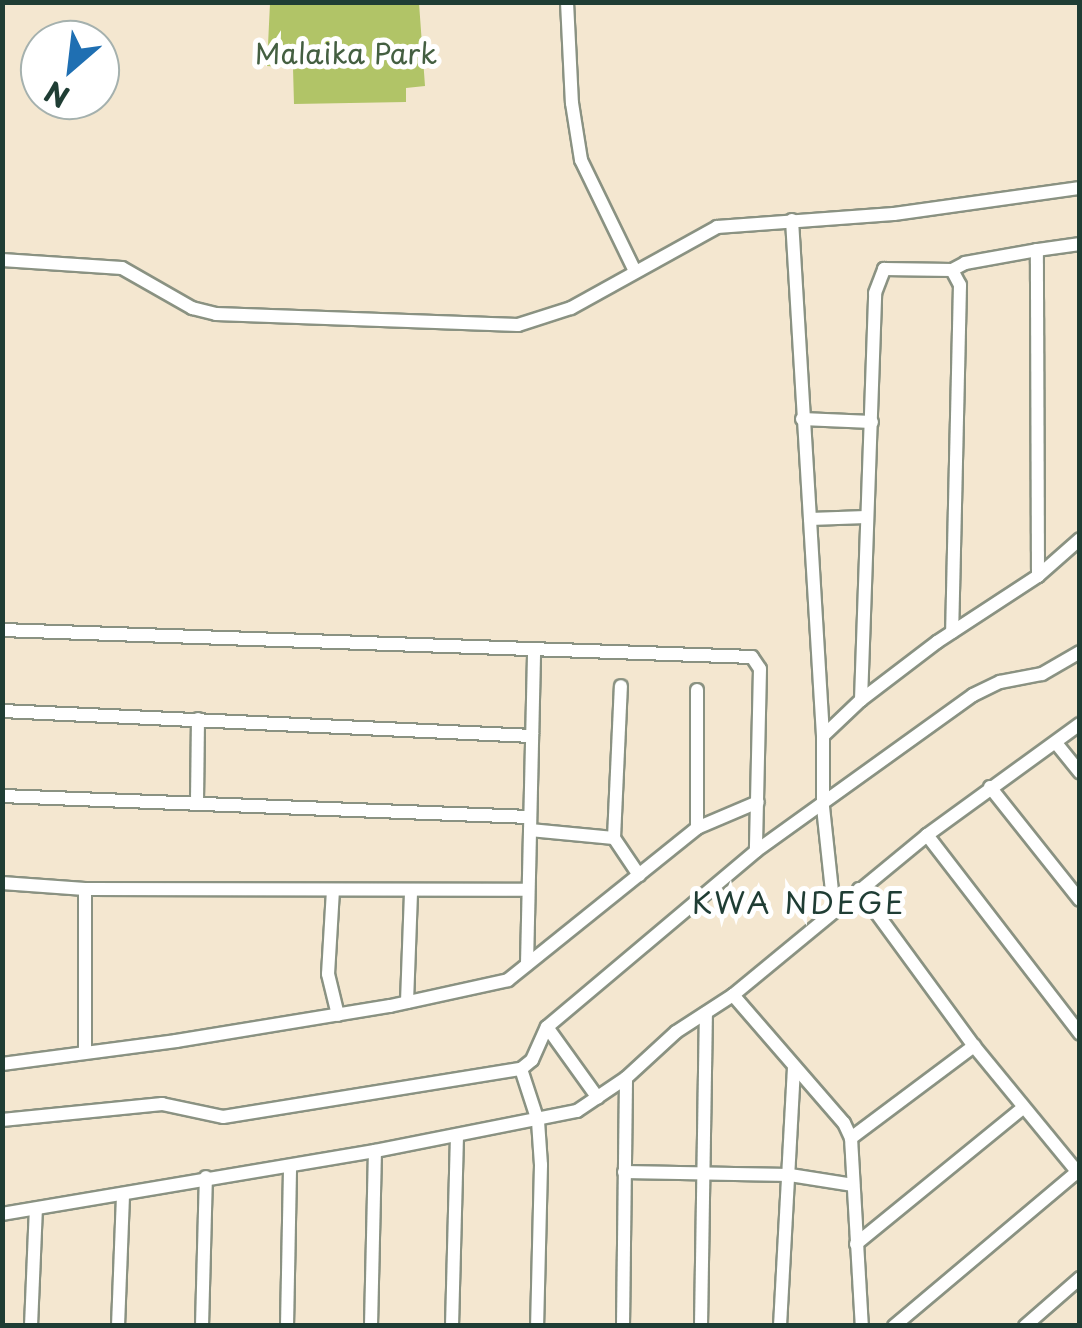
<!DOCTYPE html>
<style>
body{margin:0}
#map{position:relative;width:1082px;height:1328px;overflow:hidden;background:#f4e7d0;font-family:"Playpen Sans",sans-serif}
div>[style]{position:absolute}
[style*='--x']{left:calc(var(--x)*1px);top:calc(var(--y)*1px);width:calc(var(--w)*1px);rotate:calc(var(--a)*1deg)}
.green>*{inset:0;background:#b1c467}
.roads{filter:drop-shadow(2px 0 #8a9282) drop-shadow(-2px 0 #8a9282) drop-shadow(0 2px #8a9282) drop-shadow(0 -2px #8a9282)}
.minor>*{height:12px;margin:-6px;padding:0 6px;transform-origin:6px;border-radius:6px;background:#fff}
span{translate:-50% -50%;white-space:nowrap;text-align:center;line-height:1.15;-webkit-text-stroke:10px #fff;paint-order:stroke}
.park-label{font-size:28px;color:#445f41}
.neighbourhood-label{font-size:30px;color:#1f3d34;letter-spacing:2.5px}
.frame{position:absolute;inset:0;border:5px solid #1f3d34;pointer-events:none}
.north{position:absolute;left:20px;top:20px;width:100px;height:100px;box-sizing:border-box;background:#fff;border:2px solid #a5b1ae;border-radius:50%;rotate:208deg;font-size:28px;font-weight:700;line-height:40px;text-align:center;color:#1f3d34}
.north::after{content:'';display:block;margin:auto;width:35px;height:45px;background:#1f6fb2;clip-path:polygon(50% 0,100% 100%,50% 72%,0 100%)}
</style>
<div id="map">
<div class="green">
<i style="clip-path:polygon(270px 3px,419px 3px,425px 86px,406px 88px,406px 102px,294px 104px,293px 68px,267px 66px)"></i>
</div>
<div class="roads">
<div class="minor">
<i style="--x:567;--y:2;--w:101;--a:87.2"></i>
<i style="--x:572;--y:103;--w:58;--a:81"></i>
<i style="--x:581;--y:160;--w:123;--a:64.1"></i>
<i style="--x:792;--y:220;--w:517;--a:86.56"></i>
<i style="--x:823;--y:736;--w:71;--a:90"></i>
<i style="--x:823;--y:807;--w:104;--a:83.9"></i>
<i style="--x:2;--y:260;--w:120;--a:3.8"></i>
<i style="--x:122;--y:268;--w:81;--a:29.7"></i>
<i style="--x:192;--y:308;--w:25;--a:14"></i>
<i style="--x:216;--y:314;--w:302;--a:2.1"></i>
<i style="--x:518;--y:325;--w:56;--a:-17.8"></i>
<i style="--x:571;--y:308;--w:167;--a:-29"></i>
<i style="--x:717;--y:227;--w:177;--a:-4.2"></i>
<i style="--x:894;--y:214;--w:188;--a:-8"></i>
<i style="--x:952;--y:270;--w:15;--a:-28"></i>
<i style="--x:965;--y:263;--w:73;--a:-10.2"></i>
<i style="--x:802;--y:419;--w:70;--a:2.5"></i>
<i style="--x:810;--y:519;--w:56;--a:-2"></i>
<i style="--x:1038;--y:576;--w:326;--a:-90.2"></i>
<i style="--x:1037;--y:250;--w:43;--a:-7.9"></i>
<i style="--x:2;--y:630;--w:750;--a:2.06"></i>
<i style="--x:752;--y:657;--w:14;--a:56"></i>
<i style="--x:760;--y:669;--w:182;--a:91.3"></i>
<i style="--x:861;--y:700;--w:407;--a:-88"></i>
<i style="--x:875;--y:293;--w:26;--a:-69"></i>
<i style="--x:884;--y:269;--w:68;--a:0.8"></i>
<i style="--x:952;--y:270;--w:17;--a:62"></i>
<i style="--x:960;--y:285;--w:347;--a:91.3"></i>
<i style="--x:2;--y:711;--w:531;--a:2.7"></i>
<i style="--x:823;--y:736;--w:52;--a:-43.5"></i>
<i style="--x:861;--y:700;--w:96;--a:-37.3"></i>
<i style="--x:937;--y:642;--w:121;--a:-33.2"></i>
<i style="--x:1038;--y:576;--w:56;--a:-41.4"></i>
<i style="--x:1056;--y:743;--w:38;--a:51"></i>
<i style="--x:990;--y:787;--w:144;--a:51.5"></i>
<i style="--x:2;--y:796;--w:528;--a:2.28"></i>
<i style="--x:197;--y:801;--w:82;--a:-89.3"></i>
<i style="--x:697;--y:828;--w:138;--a:-90"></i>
<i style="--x:530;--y:830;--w:84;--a:5.4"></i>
<i style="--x:614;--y:838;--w:45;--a:56"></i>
<i style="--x:927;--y:835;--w:251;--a:52.4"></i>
<i style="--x:614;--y:838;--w:152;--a:-87.4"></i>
<i style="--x:2;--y:883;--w:83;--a:4.1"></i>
<i style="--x:85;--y:889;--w:443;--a:0.1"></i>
<i style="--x:85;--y:889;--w:162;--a:90"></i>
<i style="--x:859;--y:889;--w:195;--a:53.8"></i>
<i style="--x:974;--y:1046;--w:167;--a:50.6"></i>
<i style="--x:333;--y:890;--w:84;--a:93.4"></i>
<i style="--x:328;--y:974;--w:42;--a:76.3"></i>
<i style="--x:527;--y:964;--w:315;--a:-88.7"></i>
<i style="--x:733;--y:995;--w:169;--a:49.1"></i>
<i style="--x:844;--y:1123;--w:17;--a:65"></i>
<i style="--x:851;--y:1138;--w:188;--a:86.7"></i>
<i style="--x:407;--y:1002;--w:111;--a:-87.9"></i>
<i style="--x:547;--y:1027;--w:87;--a:54.3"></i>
<i style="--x:2;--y:1064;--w:176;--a:-7.5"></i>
<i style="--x:176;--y:1041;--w:217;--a:-9.3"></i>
<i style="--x:390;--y:1006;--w:121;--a:-12.4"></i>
<i style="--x:508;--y:980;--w:243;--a:-38.8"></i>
<i style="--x:697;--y:828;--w:66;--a:-23.1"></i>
<i style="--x:521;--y:1069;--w:55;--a:71.9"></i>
<i style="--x:538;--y:1121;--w:44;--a:86.1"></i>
<i style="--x:541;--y:1165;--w:161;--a:91.4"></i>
<i style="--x:2;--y:1120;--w:161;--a:-5.7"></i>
<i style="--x:162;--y:1104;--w:62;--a:12"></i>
<i style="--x:223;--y:1117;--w:302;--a:-9.2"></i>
<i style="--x:521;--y:1069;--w:14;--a:-39"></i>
<i style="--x:532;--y:1060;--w:36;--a:-66"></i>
<i style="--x:547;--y:1027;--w:273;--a:-40.1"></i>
<i style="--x:756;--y:851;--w:267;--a:-35.7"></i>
<i style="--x:973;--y:695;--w:30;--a:-26"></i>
<i style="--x:1000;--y:682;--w:43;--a:-10.8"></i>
<i style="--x:1042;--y:674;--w:44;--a:-30.1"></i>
<i style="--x:851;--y:1138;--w:154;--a:-36.8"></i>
<i style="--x:624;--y:1172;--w:166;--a:1"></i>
<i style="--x:790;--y:1175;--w:64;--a:9"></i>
<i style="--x:2;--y:1214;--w:378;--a:-9.6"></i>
<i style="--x:375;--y:1151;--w:206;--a:-11.2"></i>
<i style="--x:577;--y:1111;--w:59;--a:-34"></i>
<i style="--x:626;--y:1078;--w:68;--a:-42.6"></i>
<i style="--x:676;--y:1032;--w:68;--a:-33"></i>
<i style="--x:733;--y:995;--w:251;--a:-39.5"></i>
<i style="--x:927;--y:835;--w:189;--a:-36"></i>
<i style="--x:856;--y:1244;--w:215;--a:-39.2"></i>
<i style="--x:31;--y:1326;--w:117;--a:-87.6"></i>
<i style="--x:118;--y:1326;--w:130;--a:-87.8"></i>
<i style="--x:202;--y:1326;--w:149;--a:-88.5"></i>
<i style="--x:287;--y:1326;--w:159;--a:-88.9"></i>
<i style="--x:371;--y:1326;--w:175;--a:-88.7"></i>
<i style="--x:452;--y:1326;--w:191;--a:-88.5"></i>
<i style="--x:623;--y:1326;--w:248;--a:-89.3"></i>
<i style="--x:701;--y:1326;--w:313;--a:-89.1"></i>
<i style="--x:780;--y:1326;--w:259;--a:-86.9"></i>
<i style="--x:894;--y:1326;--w:239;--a:-40.1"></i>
<i style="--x:1025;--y:1326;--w:73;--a:-41.1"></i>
</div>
</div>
<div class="park-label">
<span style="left:346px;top:53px">Malaika Park</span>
</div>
<div class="neighbourhood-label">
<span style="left:799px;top:902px">KWA NDEGE</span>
</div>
<div class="frame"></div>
<div class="north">N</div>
</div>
